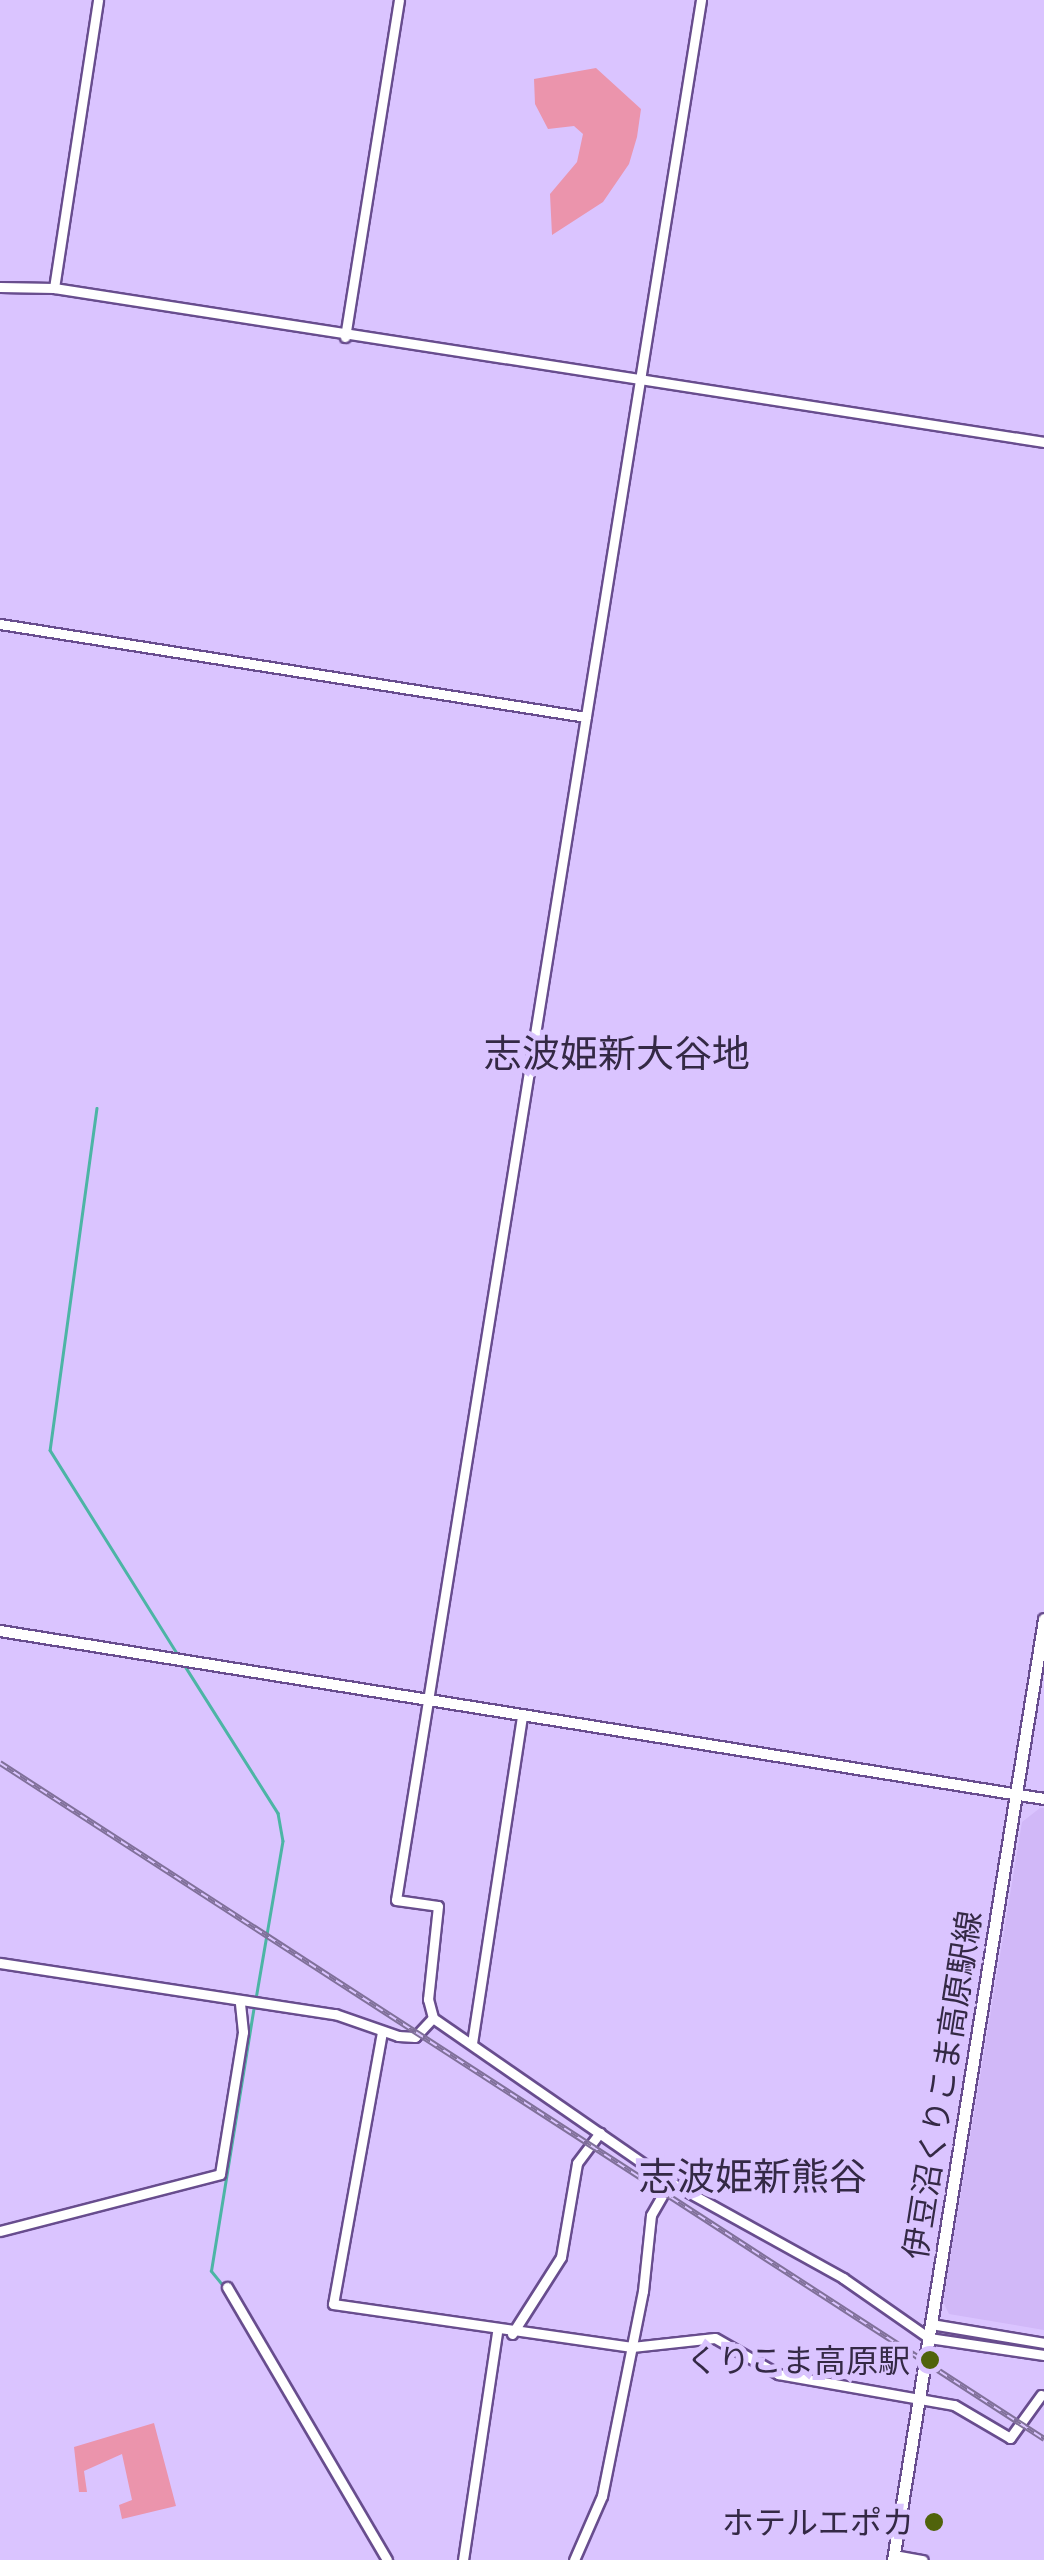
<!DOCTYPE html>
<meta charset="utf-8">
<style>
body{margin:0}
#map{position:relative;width:1044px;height:2560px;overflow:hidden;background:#dac4ff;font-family:"Noto Sans","Noto Sans JP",sans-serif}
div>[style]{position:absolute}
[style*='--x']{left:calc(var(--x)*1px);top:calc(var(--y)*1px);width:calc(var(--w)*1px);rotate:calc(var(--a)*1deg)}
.built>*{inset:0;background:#d1b8f8}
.green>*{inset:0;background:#eb94ac}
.stream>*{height:2.5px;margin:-1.25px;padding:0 1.25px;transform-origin:1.25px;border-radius:1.25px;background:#4cb5a5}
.roads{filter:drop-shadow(2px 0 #684d8e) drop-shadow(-2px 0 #684d8e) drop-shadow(0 2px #684d8e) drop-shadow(0 -2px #684d8e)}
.minor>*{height:9px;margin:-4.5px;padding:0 4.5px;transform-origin:4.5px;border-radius:4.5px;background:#fff}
.tertiary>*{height:10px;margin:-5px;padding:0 5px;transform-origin:5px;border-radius:5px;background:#fff}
.secondary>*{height:11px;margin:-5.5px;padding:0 5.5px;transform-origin:5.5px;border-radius:5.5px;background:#fff}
.rail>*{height:6px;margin-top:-3px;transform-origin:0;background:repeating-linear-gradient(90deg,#dac4ff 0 8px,#80709a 0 16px);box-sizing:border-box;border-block:2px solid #80709a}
.dots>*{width:28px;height:28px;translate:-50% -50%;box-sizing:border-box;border:5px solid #dac4ff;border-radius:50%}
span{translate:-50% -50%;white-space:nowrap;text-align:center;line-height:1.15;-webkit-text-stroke:10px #dac4ff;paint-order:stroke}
.street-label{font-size:32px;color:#342945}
.poi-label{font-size:32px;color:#342945}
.right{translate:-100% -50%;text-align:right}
.quarter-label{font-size:38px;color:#342945}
</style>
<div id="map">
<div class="built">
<i style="clip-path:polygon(1040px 1808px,1044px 1808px,1044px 2330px,949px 2314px,943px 2302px,1022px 1822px)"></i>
</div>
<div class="green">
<i style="clip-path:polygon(596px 68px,641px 109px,637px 137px,629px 164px,603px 202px,552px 235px,550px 194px,577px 162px,583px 134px,574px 126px,548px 129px,535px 104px,534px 79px)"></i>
<i style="clip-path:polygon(154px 2423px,176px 2506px,122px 2519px,119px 2505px,132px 2500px,122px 2454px,84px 2471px,87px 2492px,79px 2492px,74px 2447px)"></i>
</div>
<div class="stream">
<i style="--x:97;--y:1108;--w:345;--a:97.8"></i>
<i style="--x:50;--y:1450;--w:242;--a:58"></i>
<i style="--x:185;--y:1666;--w:174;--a:57.7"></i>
<i style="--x:278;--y:1813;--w:28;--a:80"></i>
<i style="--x:283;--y:1841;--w:160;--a:99.7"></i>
<i style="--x:223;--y:2286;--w:19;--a:-129"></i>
<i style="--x:211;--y:2271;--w:268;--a:-80.8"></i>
<i style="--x:256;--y:2345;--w:203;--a:59.8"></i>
<i style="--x:377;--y:2552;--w:9;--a:58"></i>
</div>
<div class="roads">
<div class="minor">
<i style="--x:701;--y:0;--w:1924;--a:99.12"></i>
<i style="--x:396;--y:1900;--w:42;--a:8.1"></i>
<i style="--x:438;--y:1906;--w:94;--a:96.1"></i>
<i style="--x:428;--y:1999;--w:20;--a:75"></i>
<i style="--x:433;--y:2018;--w:288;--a:34.7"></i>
<i style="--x:670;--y:2182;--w:198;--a:29"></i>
<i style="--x:843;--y:2278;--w:105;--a:34.9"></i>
<i style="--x:929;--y:2338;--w:116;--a:8.4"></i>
<i style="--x:0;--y:287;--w:54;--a:1.1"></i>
<i style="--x:54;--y:288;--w:1002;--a:8.84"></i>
<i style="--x:54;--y:288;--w:291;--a:-81.3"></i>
<i style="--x:345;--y:337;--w:341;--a:-80.9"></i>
<i style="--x:0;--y:624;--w:593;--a:9.02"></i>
<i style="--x:0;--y:1963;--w:339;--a:8.7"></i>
<i style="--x:335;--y:2014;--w:67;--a:19.2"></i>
<i style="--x:398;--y:2036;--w:17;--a:3"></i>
<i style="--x:415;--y:2037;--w:26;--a:-47"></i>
<i style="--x:382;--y:2032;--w:276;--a:100.2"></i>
<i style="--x:333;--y:2304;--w:302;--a:8.2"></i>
<i style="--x:632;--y:2347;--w:83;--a:-6.2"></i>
<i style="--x:715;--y:2338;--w:73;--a:29.7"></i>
<i style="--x:778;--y:2374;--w:179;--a:10"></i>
<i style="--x:954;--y:2405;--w:65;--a:30.5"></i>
<i style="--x:1010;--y:2438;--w:53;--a:-54.2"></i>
<i style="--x:472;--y:2043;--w:332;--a:-81.3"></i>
<i style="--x:0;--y:2231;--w:227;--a:-14.5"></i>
<i style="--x:220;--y:2174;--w:144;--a:-80.8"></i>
<i style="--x:243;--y:2032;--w:30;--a:-96"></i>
<i style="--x:227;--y:2287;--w:316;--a:59.6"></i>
<i style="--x:931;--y:2324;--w:115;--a:9.5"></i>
<i style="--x:512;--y:2334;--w:91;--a:-57.5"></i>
<i style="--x:561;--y:2257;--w:95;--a:-80.3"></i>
<i style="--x:577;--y:2163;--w:38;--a:-53"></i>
<i style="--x:894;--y:2555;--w:29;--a:10"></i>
<i style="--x:463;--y:2560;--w:231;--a:-81.5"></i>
<i style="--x:574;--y:2560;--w:70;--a:-66.4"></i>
<i style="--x:602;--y:2496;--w:209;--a:-78.7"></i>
<i style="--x:643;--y:2291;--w:76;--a:-84"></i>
<i style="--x:651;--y:2215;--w:38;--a:-60"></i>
</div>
<div class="tertiary">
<i style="--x:0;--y:1631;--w:1057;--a:9.14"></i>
</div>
<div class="secondary">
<i style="--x:893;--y:2560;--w:953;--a:-80.88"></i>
</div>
</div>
<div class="rail">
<i style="--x:0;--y:1763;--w:1244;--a:32.92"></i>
</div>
<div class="dots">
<i style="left:930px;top:2360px;background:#50630b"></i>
<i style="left:934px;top:2522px;background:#50630b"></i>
</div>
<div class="street-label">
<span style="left:942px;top:2085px;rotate:-81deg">伊豆沼くりこま高原駅線</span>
</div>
<div class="poi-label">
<span class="right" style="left:910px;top:2360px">くりこま高原駅</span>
<span class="right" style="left:914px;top:2522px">ホテルエポカ</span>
</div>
<div class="quarter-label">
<span style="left:617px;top:1053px">志波姫新大谷地</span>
<span style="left:753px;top:2176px">志波姫新熊谷</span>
</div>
</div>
